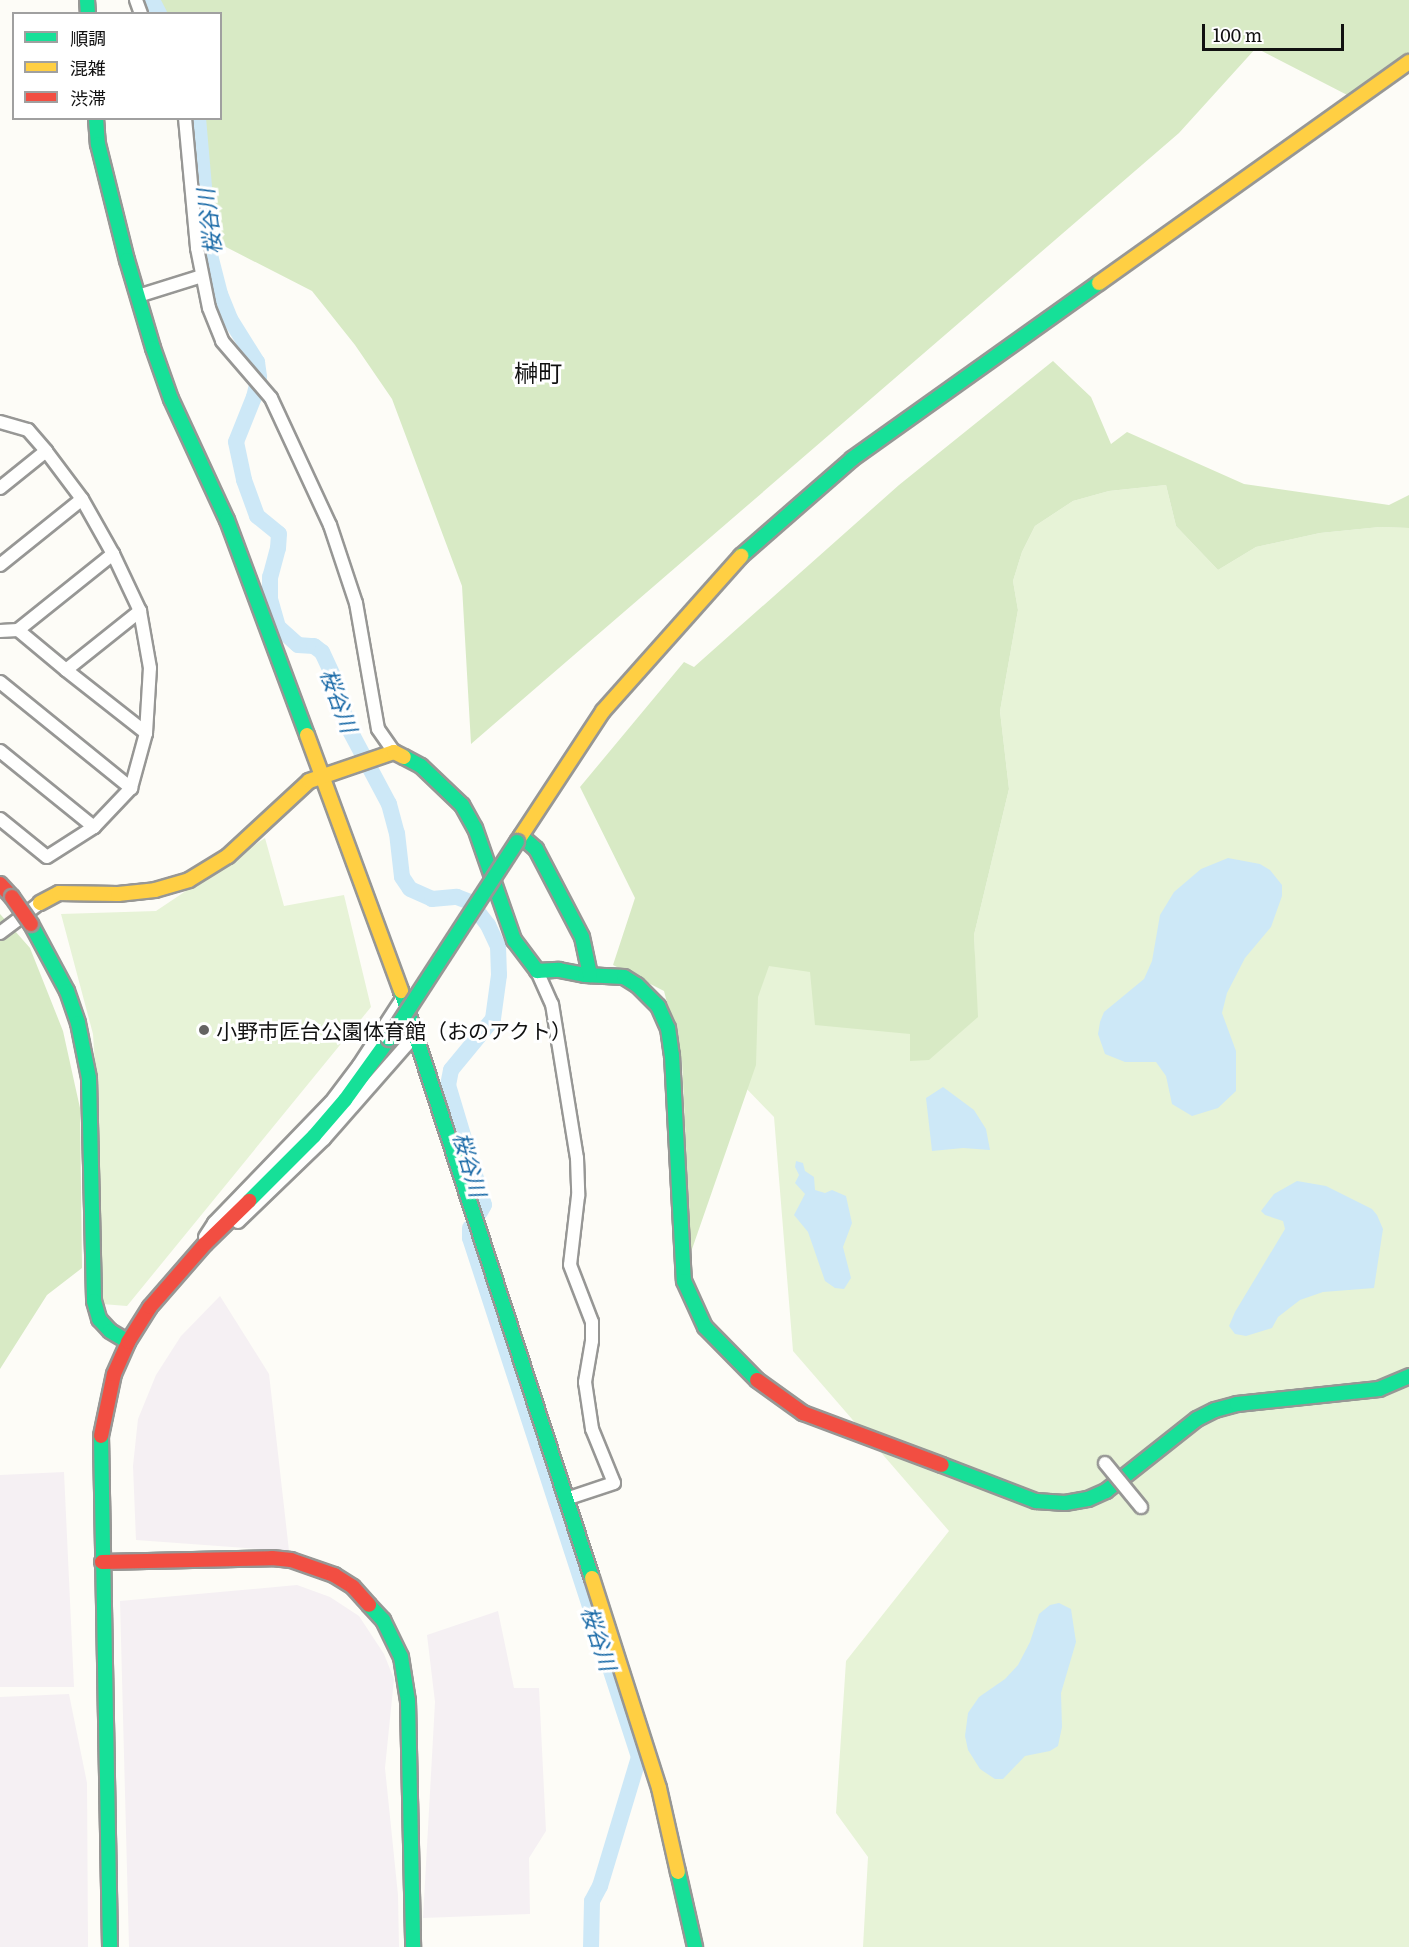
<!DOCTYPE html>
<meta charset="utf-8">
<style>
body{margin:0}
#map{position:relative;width:1409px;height:1947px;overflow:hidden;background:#fdfcf7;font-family:Literata,"Noto Sans JP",serif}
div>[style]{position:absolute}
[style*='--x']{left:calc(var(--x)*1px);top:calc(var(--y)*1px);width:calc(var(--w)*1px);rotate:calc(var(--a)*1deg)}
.industrial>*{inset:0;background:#f5f0f3}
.green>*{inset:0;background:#e7f3d7}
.forest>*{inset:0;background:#d8eac5}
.water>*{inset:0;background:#cde8f7}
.river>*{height:16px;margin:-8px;padding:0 8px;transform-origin:8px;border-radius:8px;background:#cde8f7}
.roads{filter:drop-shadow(2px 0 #979795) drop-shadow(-2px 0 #979795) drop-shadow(0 2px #979795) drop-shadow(0 -2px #979795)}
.street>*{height:12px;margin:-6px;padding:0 6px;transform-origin:6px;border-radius:6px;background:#fffffe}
.fast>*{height:14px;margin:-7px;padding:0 7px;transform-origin:7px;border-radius:7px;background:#16e098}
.slow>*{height:14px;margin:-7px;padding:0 7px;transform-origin:7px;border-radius:7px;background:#ffcf43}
.jam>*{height:14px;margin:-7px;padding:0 7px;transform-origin:7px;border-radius:7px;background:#f24e42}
.bridges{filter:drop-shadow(2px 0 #979795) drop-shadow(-2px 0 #979795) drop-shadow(0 2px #979795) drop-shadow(0 -2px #979795)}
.street-bridge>*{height:12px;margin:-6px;padding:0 6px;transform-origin:6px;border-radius:6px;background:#fffffe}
.fast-bridge>*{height:14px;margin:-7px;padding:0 7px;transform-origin:7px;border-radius:7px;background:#16e098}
.jam-bridge>*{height:14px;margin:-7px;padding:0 7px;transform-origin:7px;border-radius:7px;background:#f24e42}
.dots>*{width:16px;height:16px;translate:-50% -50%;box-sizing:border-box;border:3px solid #fff;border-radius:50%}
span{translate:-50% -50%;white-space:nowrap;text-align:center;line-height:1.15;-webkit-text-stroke:6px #fff;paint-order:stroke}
.poi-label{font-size:21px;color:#111}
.left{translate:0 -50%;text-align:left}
.water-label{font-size:22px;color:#1768a6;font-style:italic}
.quarter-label{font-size:24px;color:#111}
.legend{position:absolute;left:12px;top:12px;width:210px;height:108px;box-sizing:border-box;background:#fff;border:2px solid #a0a0a0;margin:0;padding:8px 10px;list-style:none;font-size:18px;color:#111}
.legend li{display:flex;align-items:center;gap:12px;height:30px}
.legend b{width:30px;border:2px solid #a0a0a0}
.scale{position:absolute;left:1202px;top:24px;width:142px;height:27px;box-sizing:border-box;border:3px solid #111;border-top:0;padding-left:8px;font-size:18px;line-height:21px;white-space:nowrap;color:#111;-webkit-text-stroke:4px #fff;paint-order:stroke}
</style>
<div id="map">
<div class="industrial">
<i style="clip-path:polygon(220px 1296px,269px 1374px,289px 1551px,136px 1540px,133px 1466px,138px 1419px,156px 1375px,181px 1336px)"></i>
<i style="clip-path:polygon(64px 1472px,74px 1687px,0 1687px,0 1475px)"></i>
<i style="clip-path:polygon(297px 1585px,330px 1597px,359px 1616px,384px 1654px,394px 1679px,385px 1768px,398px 1895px,399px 1947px,129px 1947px,120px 1601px)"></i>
<i style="clip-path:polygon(498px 1611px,514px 1688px,539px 1688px,546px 1831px,529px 1858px,530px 1914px,423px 1918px,435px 1702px,427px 1635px)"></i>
<i style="clip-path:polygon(69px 1694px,87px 1783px,88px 1947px,0 1947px,0 1697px)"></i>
</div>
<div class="green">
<i style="clip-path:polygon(1166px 485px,1176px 526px,1218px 570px,1256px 547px,1320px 533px,1380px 527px,1409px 528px,1409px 1947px,863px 1947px,868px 1857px,836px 1813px,846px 1661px,949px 1531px,793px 1351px,774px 1117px,741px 1083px,760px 962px,815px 968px,977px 1017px,974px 935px,1009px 789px,1000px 711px,1018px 610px,1013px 581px,1022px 552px,1035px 526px,1073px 501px,1109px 491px)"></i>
<i style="clip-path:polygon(265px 838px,284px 906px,344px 895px,371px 1007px,127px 1306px,102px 1304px,97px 1096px,93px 1034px,61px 914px,156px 911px)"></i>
</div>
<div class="forest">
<i style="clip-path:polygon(134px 0,1409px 0,1409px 54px,1355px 99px,1256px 48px,1179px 133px,471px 744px,462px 586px,392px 399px,355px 345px,312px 291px,222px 245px,176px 119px,220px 118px,220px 14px,138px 13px)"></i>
<i style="clip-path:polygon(1053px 361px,1091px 397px,1111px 444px,1127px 432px,1244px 484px,1389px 505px,1409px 495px,1409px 528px,1380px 527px,1320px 533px,1256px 547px,1218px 570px,1176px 526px,1166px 485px,1109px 491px,1073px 501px,1035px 526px,1022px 552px,1013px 581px,1018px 610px,1000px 711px,1009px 789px,974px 935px,978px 1017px,929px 1060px,910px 1061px,910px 1034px,815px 1025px,810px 972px,769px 966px,758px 997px,756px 1065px,691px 1252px,682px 1061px,664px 991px,613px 965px,635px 898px,580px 787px,684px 662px,694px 667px,899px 485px)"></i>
<i style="clip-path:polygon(0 914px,30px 948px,63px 1031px,80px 1108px,82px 1268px,47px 1295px,0 1369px)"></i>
</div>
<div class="water">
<i style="clip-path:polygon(1228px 858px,1260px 864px,1270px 870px,1282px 885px,1282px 896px,1271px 927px,1245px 958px,1227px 993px,1222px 1013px,1236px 1051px,1236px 1091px,1218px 1108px,1192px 1116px,1172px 1104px,1166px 1076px,1156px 1062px,1125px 1062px,1105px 1054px,1098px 1034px,1100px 1022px,1104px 1012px,1144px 979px,1152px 961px,1160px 915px,1174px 892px,1201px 869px)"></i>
<i style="clip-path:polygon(943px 1087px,974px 1110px,986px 1129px,990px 1150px,963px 1148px,932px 1151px,926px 1098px)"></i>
<i style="clip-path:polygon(796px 1161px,803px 1163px,805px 1171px,814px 1177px,815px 1190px,825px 1193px,832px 1190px,846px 1196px,852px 1223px,843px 1247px,851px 1278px,844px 1289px,835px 1288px,825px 1281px,808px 1232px,794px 1215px,805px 1194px,795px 1183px,799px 1175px,795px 1167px)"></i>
<i style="clip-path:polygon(1297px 1181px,1326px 1186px,1372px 1209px,1377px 1215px,1383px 1229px,1374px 1288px,1323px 1292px,1300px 1300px,1278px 1317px,1272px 1328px,1246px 1336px,1235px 1334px,1229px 1326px,1235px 1312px,1285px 1229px,1283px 1221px,1265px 1215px,1261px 1211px,1274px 1194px)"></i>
<i style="clip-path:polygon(1059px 1603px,1071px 1609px,1076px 1642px,1061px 1693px,1062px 1727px,1058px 1746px,1050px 1751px,1025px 1756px,1003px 1779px,995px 1779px,980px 1769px,968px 1750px,965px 1736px,968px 1713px,979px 1697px,1005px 1679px,1018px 1665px,1030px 1642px,1039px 1614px,1050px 1605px)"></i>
</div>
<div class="river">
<i style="--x:152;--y:0;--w:16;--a:63"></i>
<i style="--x:198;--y:118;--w:138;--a:85"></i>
<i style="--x:210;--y:255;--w:40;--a:75.6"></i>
<i style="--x:220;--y:294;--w:27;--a:68"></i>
<i style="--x:230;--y:319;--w:51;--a:57.9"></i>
<i style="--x:257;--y:362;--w:15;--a:82"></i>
<i style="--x:259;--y:377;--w:21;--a:104"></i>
<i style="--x:254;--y:397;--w:48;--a:111.8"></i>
<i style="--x:236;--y:442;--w:39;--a:78"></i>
<i style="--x:244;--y:480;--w:38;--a:70"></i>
<i style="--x:257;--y:516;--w:28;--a:39"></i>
<i style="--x:279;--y:534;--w:14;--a:94"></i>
<i style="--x:278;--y:548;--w:30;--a:105"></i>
<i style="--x:270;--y:577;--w:22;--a:90"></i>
<i style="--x:270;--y:599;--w:29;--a:74"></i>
<i style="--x:278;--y:627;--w:27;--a:42"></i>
<i style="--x:298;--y:645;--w:16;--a:4"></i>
<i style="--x:314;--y:646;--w:10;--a:37"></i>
<i style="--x:322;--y:652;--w:31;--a:65"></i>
<i style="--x:335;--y:680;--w:49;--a:74.5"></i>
<i style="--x:348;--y:727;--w:87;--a:62"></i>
<i style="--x:389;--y:804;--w:30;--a:75"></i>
<i style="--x:397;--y:833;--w:44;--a:83.5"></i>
<i style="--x:402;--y:877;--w:14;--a:56"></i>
<i style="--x:410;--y:889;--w:24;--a:24"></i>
<i style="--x:432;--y:899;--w:25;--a:-5"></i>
<i style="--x:457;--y:897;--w:14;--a:21"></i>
<i style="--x:470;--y:902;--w:29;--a:52"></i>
<i style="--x:488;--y:925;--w:23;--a:65"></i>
<i style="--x:498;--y:946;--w:29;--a:88"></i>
<i style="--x:499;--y:975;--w:44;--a:97.8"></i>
<i style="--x:493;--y:1019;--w:66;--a:129.5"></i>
<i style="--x:451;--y:1070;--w:15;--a:101"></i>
<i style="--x:448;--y:1085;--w:125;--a:73.3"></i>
<i style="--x:484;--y:1205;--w:8;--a:120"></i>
<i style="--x:470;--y:1228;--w:10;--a:90"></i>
<i style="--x:470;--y:1238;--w:546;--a:71.96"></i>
<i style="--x:639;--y:1757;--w:135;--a:106.8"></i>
<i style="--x:600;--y:1886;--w:17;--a:118"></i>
<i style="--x:592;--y:1901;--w:46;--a:91.2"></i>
</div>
<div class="roads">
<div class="street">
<i style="--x:136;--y:0;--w:15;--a:70"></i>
<i style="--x:185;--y:118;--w:131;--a:84.7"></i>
<i style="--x:197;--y:248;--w:61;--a:78.7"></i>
<i style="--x:209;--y:308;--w:35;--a:68"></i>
<i style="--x:222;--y:341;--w:75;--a:49.3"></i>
<i style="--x:271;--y:398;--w:140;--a:65.1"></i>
<i style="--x:330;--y:525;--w:82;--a:71.6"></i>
<i style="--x:356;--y:603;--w:128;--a:80.1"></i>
<i style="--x:378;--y:729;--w:28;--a:55"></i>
<i style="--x:138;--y:296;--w:67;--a:-17.4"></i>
<i style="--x:0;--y:422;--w:29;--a:16"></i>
<i style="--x:28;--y:430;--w:28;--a:49"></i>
<i style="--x:46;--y:451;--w:59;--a:141.2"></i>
<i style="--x:0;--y:565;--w:105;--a:-38.8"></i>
<i style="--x:18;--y:630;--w:62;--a:39.8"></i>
<i style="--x:66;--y:670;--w:95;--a:-38.6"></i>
<i style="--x:0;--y:631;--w:18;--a:-3"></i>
<i style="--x:18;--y:630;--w:122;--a:-38.7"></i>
<i style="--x:66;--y:670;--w:102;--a:38.2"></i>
<i style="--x:0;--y:682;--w:169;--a:39"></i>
<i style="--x:0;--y:751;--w:121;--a:39"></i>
<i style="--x:0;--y:819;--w:60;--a:39"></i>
<i style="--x:47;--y:857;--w:56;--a:-32.6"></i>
<i style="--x:94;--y:827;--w:54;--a:-46.5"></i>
<i style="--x:131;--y:788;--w:57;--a:-74.7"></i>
<i style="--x:146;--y:733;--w:65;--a:-86.5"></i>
<i style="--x:150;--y:668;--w:58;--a:-100"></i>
<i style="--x:140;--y:611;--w:63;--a:-115.3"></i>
<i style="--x:113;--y:554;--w:63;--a:-119.4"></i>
<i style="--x:82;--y:499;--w:60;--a:-126.9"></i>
<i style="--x:0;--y:933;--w:50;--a:-36.9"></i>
<i style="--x:537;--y:971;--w:36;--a:66"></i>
<i style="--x:552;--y:1004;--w:156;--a:80.8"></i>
<i style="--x:577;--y:1158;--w:38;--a:88"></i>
<i style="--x:578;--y:1196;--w:69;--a:96.6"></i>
<i style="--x:570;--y:1265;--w:61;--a:68.9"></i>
<i style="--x:592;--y:1322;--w:19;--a:90"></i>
<i style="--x:592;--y:1341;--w:42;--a:99.7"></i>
<i style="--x:585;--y:1382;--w:48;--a:81.5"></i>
<i style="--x:592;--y:1429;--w:58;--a:67.8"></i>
<i style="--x:614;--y:1483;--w:51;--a:161.6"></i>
<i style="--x:238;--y:1222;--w:120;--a:-44"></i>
<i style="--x:324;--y:1139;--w:141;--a:-48.7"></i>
<i style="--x:205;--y:1237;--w:17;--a:-57"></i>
<i style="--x:214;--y:1223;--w:168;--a:-46"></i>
<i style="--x:331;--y:1102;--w:46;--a:-52.9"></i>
<i style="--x:359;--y:1065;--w:82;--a:-56.9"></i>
</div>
<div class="fast">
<i style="--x:87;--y:0;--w:14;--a:86"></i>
<i style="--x:96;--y:118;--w:26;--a:86"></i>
<i style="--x:98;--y:144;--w:120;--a:76"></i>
<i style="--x:127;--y:260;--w:92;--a:73.5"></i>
<i style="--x:153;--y:348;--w:54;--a:70.6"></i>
<i style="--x:171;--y:399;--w:133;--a:65.2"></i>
<i style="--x:227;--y:520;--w:229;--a:69.6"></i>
<i style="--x:741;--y:556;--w:147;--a:-41.1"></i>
<i style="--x:852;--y:459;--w:303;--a:-35.5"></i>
<i style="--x:404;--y:757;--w:19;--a:28"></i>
<i style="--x:421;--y:766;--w:57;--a:43.6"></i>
<i style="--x:462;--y:805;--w:26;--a:61"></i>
<i style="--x:475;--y:828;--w:119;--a:70.8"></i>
<i style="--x:514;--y:940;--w:39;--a:53"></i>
<i style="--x:537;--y:971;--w:22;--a:-3"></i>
<i style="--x:559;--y:970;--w:26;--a:11"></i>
<i style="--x:585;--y:975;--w:39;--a:3"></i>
<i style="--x:624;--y:977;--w:15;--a:32"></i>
<i style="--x:637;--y:985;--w:30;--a:45"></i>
<i style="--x:658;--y:1006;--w:24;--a:66"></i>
<i style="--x:668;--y:1028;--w:27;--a:82"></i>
<i style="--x:672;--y:1055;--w:226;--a:87"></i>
<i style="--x:684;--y:1281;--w:51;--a:65.5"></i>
<i style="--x:705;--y:1327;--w:74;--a:45.5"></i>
<i style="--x:521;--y:836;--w:20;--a:41"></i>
<i style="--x:536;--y:849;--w:99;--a:62.4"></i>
<i style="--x:582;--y:937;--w:39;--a:78"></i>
<i style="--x:31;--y:924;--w:76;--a:61.8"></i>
<i style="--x:67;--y:991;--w:34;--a:71"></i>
<i style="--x:78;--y:1023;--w:56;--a:78.7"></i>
<i style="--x:89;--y:1078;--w:223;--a:88.7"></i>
<i style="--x:94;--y:1301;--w:19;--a:74"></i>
<i style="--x:99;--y:1319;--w:16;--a:47"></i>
<i style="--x:110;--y:1331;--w:21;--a:31"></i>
<i style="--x:401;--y:991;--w:617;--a:71.98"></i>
<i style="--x:249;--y:1201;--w:92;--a:-45"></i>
<i style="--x:314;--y:1136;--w:48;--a:-49.3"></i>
<i style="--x:345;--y:1100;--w:75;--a:-54.2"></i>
<i style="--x:101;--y:1436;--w:511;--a:88.99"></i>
<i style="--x:942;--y:1465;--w:101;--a:21"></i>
<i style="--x:1036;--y:1501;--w:29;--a:4"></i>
<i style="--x:1065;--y:1503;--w:23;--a:-10"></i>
<i style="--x:1088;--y:1499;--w:20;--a:-24"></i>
<i style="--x:1106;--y:1491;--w:116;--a:-38.4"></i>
<i style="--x:1197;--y:1419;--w:20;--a:-27"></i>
<i style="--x:1215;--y:1410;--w:23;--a:-15"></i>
<i style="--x:1237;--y:1404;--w:143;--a:-6"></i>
<i style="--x:1379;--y:1389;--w:33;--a:-23"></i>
<i style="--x:369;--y:1605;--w:21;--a:47"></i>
<i style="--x:383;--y:1620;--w:41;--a:64.1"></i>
<i style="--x:401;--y:1657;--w:45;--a:81"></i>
<i style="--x:408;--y:1701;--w:246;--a:88.8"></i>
<i style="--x:678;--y:1872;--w:77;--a:77.2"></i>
</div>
<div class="slow">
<i style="--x:1099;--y:283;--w:381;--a:-35.5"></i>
<i style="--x:307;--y:735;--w:273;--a:69.8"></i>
<i style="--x:517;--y:842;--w:157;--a:-56.7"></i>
<i style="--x:603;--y:711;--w:208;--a:-48.3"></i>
<i style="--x:40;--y:903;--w:21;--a:-28"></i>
<i style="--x:59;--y:893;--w:59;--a:1"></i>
<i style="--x:118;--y:894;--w:37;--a:-6"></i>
<i style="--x:155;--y:890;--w:35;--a:-16"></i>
<i style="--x:189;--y:880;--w:46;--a:-31.6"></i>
<i style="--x:228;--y:856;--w:110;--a:-42.8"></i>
<i style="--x:309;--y:781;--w:90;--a:-18.8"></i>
<i style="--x:394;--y:752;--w:11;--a:27"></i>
<i style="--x:592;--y:1578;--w:220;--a:72.3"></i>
<i style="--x:659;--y:1788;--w:86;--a:77.3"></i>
</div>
<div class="jam">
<i style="--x:0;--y:884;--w:18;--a:47"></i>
<i style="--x:757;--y:1380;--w:57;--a:35.7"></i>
<i style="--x:803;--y:1413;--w:148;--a:20.5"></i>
<i style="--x:101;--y:1436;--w:63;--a:-78.2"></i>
<i style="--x:114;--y:1374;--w:35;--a:-66"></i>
<i style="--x:128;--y:1342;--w:41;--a:-57.8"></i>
<i style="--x:150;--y:1307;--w:84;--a:-48.9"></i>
<i style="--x:205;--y:1244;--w:62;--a:-44.3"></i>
<i style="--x:102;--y:1562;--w:170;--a:-1.3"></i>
<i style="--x:272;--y:1558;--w:19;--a:6"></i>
<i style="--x:291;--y:1560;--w:46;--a:19.2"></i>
<i style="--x:334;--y:1575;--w:22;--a:32"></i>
<i style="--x:353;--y:1587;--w:24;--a:48"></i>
</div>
</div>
<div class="bridges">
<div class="street-bridge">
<i style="--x:1105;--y:1463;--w:57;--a:50.7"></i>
</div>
<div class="fast-bridge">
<i style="--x:389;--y:1039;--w:235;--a:-57"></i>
</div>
<div class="jam-bridge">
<i style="--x:12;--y:897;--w:33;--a:55"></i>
</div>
</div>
<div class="dots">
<i style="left:204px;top:1030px;background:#646362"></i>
</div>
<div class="poi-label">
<span class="left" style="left:216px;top:1030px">小野市匠台公園体育館（おのアクト）</span>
</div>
<div class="water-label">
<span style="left:208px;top:222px;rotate:-97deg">桜谷川</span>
<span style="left:340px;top:700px;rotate:70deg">桜谷川</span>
<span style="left:471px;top:1164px;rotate:74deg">桜谷川</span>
<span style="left:600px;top:1638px;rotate:72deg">桜谷川</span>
</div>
<div class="quarter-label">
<span style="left:538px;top:372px">榊町</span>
</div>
<ul class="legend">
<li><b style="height:8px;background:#16e098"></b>順調</li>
<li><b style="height:8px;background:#ffcf43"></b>混雑</li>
<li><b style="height:8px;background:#f24e42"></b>渋滞</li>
</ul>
<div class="scale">100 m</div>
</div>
